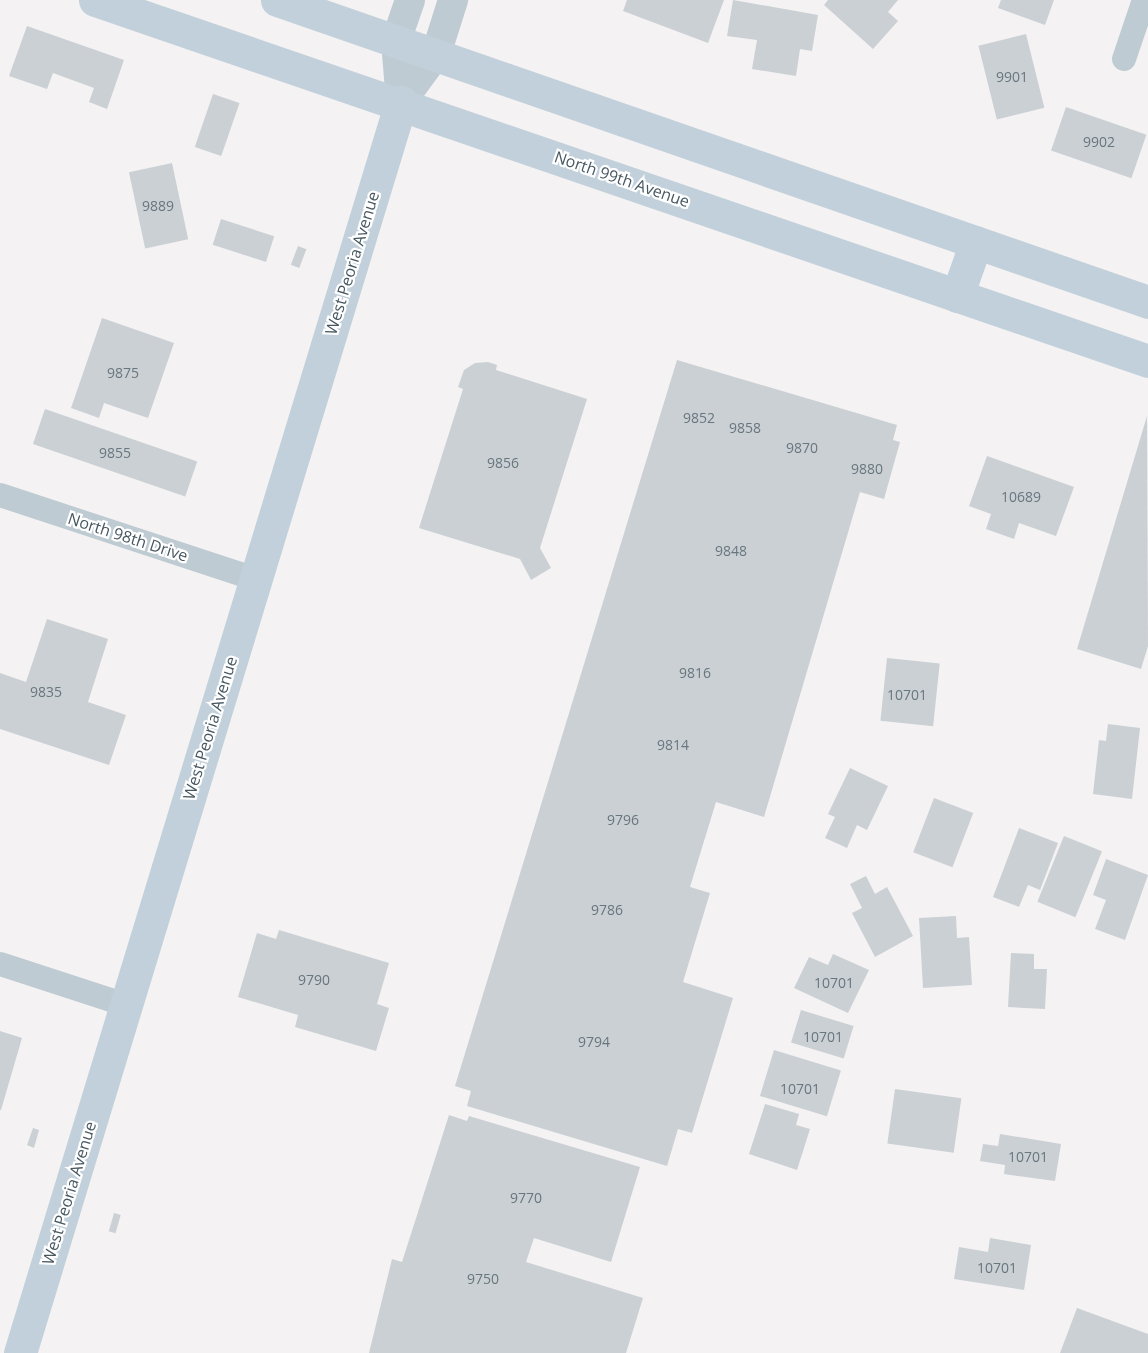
<!DOCTYPE html>
<style>
body{margin:0}
#map{position:relative;width:1148px;height:1353px;overflow:hidden;background:#f4f2f2;font-family:"Open Sans",sans-serif}
div>[style]{position:absolute}
[style*='--x']{left:calc(var(--x)*1px);top:calc(var(--y)*1px);width:calc(var(--w)*1px);rotate:calc(var(--a)*1deg)}
.building>*{inset:0;background:#cbd0d4;transform-origin:0 0}
.minor>*{height:24px;margin:-12px;padding:0 12px;transform-origin:12px;border-radius:12px;background:#becbd2}
.tertiary>*{height:30px;margin:-15px;padding:0 15px;transform-origin:15px;border-radius:15px;background:#becbd2}
.secondary>*{height:33px;margin:-16.5px;padding:0 16.5px;transform-origin:16.5px;border-radius:16.5px;background:#c1d0da}
span{translate:-50% -50%;white-space:nowrap;text-align:center;line-height:1.15;-webkit-text-stroke:4.5px #fff;paint-order:stroke}
.number-label{font-size:14px;color:#68767e}
.number-label span{-webkit-text-stroke-width:0}
.street-label{font-size:16px;color:#475861}
</style>
<div id="map">
<div class="building">
<i style="clip-path:polygon(627px 0,724px 0,708px 43px,623px 11px)"></i>
<i style="clip-path:polygon(733px 0,818px 15px,812px 51px,800px 49px,796px 76px,752px 69px,757px 40px,727px 36px)"></i>
<i style="clip-path:polygon(828px 0,898px 0,888px 12px,898px 21px,873px 49px,824px 5px)"></i>
<i style="clip-path:polygon(1001px 0,1054px 0,1045px 25px,998px 8px)"></i>
<i style="clip-path:polygon(27px 26px,124px 60px,107px 109px,89px 102px,94px 88px,53px 73px,47px 89px,9px 76px)"></i>
<i style="left:1026px;top:34px;width:76px;height:49px;rotate:76deg"></i>
<i style="left:213px;top:94px;width:28px;height:56px;rotate:19deg"></i>
<i style="left:1066px;top:107px;width:85px;height:46px;rotate:19deg"></i>
<i style="left:172px;top:163px;width:78px;height:44px;rotate:78deg"></i>
<i style="left:221px;top:219px;width:56px;height:27px;rotate:18deg"></i>
<i style="left:298px;top:246px;width:9px;height:20px;rotate:21deg"></i>
<i style="clip-path:polygon(102px 318px,174px 343px,148px 418px,104px 403px,99px 418px,71px 408px)"></i>
<i style="clip-path:polygon(677px 360px,897px 425px,893px 440px,900px 442px,884px 499px,860px 492px,764px 817px,716px 802px,690px 887px,710px 893px,683px 982px,733px 998px,692px 1133px,678px 1129px,667px 1166px,467px 1106px,471px 1091px,455px 1086px)"></i>
<i style="clip-path:polygon(488px 362px,497px 365px,496px 370px,587px 399px,540px 548px,551px 568px,531px 580px,520px 559px,419px 528px,463px 389px,458px 387px,464px 370px,475px 363px)"></i>
<i style="left:45px;top:409px;width:161px;height:37px;rotate:19deg"></i>
<i style="clip-path:polygon(1147px 416px,1148px 646px,1141px 669px,1077px 649px)"></i>
<i style="clip-path:polygon(987px 456px,1074px 487px,1056px 536px,1019px 523px,1014px 539px,986px 529px,991px 514px,969px 506px)"></i>
<i style="clip-path:polygon(47px 619px,108px 639px,88px 702px,126px 715px,109px 765px,0 729px,0 673px,26px 682px)"></i>
<i style="left:887px;top:658px;width:53px;height:63px;rotate:6deg"></i>
<i style="clip-path:polygon(1108px 724px,1140px 728px,1132px 799px,1093px 794px,1099px 740px,1106px 741px)"></i>
<i style="clip-path:polygon(850px 768px,888px 786px,867px 830px,857px 825px,847px 848px,825px 838px,835px 817px,828px 814px)"></i>
<i style="left:934px;top:798px;width:42px;height:58px;rotate:21deg"></i>
<i style="clip-path:polygon(1019px 828px,1058px 843px,1040px 890px,1028px 885px,1019px 907px,993px 897px)"></i>
<i style="left:1064px;top:836px;width:41px;height:71px;rotate:22deg"></i>
<i style="clip-path:polygon(1106px 859px,1148px 875px,1125px 940px,1095px 929px,1106px 900px,1093px 895px)"></i>
<i style="clip-path:polygon(866px 876px,875px 894px,887px 887px,913px 936px,875px 957px,852px 913px,862px 908px,850px 884px)"></i>
<i style="clip-path:polygon(956px 916px,957px 938px,969px 937px,972px 985px,923px 988px,919px 918px)"></i>
<i style="clip-path:polygon(279px 930px,389px 963px,377px 1004px,389px 1008px,376px 1051px,295px 1027px,298px 1015px,238px 997px,257px 933px,276px 939px)"></i>
<i style="clip-path:polygon(1011px 953px,1034px 954px,1034px 969px,1047px 969px,1045px 1009px,1008px 1007px)"></i>
<i style="clip-path:polygon(833px 954px,869px 970px,848px 1013px,794px 988px,809px 957px,828px 965px)"></i>
<i style="left:801px;top:1010px;width:55px;height:34px;rotate:17deg"></i>
<i style="clip-path:polygon(0 1031px,22px 1038px,1px 1110px,0 1110px)"></i>
<i style="left:774px;top:1050px;width:70px;height:48px;rotate:17deg"></i>
<i style="left:895px;top:1089px;width:67px;height:55px;rotate:8deg"></i>
<i style="clip-path:polygon(765px 1104px,799px 1114px,796px 1125px,810px 1129px,797px 1170px,749px 1154px)"></i>
<i style="clip-path:polygon(449px 1115px,467px 1121px,469px 1116px,640px 1167px,611px 1262px,534px 1238px,526px 1262px,643px 1298px,626px 1353px,369px 1353px,392px 1259px,402px 1262px)"></i>
<i style="clip-path:polygon(33px 1128px,39px 1130px,34px 1148px,27px 1145px)"></i>
<i style="clip-path:polygon(1000px 1134px,1061px 1144px,1055px 1181px,1004px 1174px,1005px 1165px,980px 1161px,983px 1144px,998px 1146px)"></i>
<i style="left:114px;top:1213px;width:7px;height:19px;rotate:16deg"></i>
<i style="clip-path:polygon(990px 1238px,1031px 1245px,1024px 1290px,954px 1279px,959px 1247px,988px 1252px)"></i>
<i style="clip-path:polygon(1077px 1308px,1148px 1334px,1148px 1353px,1060px 1353px)"></i>
</div>
<div class="minor">
<i style="--x:1124;--y:59;--w:62;--a:-71.3"></i>
<i style="--x:0;--y:495;--w:269;--a:18.2"></i>
<i style="--x:0;--y:964;--w:133;--a:18"></i>
</div>
<div class="tertiary">
<i style="--x:401;--y:102;--w:59;--a:-53.9"></i>
<i style="--x:436;--y:54;--w:57;--a:-72.5"></i>
<i style="--x:401;--y:102;--w:61;--a:-94.7"></i>
<i style="--x:396;--y:41;--w:43;--a:-71.1"></i>
</div>
<div class="secondary">
<i style="--x:95;--y:0;--w:1113;--a:18.92"></i>
<i style="--x:277;--y:0;--w:922;--a:19.12"></i>
<i style="--x:957;--y:296;--w:57;--a:-70.6"></i>
<i style="--x:20;--y:1353;--w:1308;--a:-73.06"></i>
</div>
<div class="number-label">
<span style="left:1012px;top:77px">9901</span>
<span style="left:1099px;top:142px">9902</span>
<span style="left:158px;top:206px">9889</span>
<span style="left:123px;top:373px">9875</span>
<span style="left:699px;top:418px">9852</span>
<span style="left:745px;top:428px">9858</span>
<span style="left:802px;top:448px">9870</span>
<span style="left:115px;top:453px">9855</span>
<span style="left:503px;top:463px">9856</span>
<span style="left:867px;top:469px">9880</span>
<span style="left:1021px;top:497px">10689</span>
<span style="left:731px;top:551px">9848</span>
<span style="left:695px;top:673px">9816</span>
<span style="left:46px;top:692px">9835</span>
<span style="left:907px;top:695px">10701</span>
<span style="left:673px;top:745px">9814</span>
<span style="left:623px;top:820px">9796</span>
<span style="left:607px;top:910px">9786</span>
<span style="left:314px;top:980px">9790</span>
<span style="left:834px;top:983px">10701</span>
<span style="left:823px;top:1037px">10701</span>
<span style="left:594px;top:1042px">9794</span>
<span style="left:800px;top:1089px">10701</span>
<span style="left:1028px;top:1157px">10701</span>
<span style="left:526px;top:1198px">9770</span>
<span style="left:997px;top:1268px">10701</span>
<span style="left:483px;top:1279px">9750</span>
</div>
<div class="street-label">
<span style="left:622px;top:179px;rotate:19deg">North 99th Avenue</span>
<span style="left:352px;top:263px;rotate:-73deg">West Peoria Avenue</span>
<span style="left:128px;top:537px;rotate:18deg">North 98th Drive</span>
<span style="left:210px;top:728px;rotate:-73deg">West Peoria Avenue</span>
<span style="left:69px;top:1193px;rotate:-73deg">West Peoria Avenue</span>
</div>
</div>
